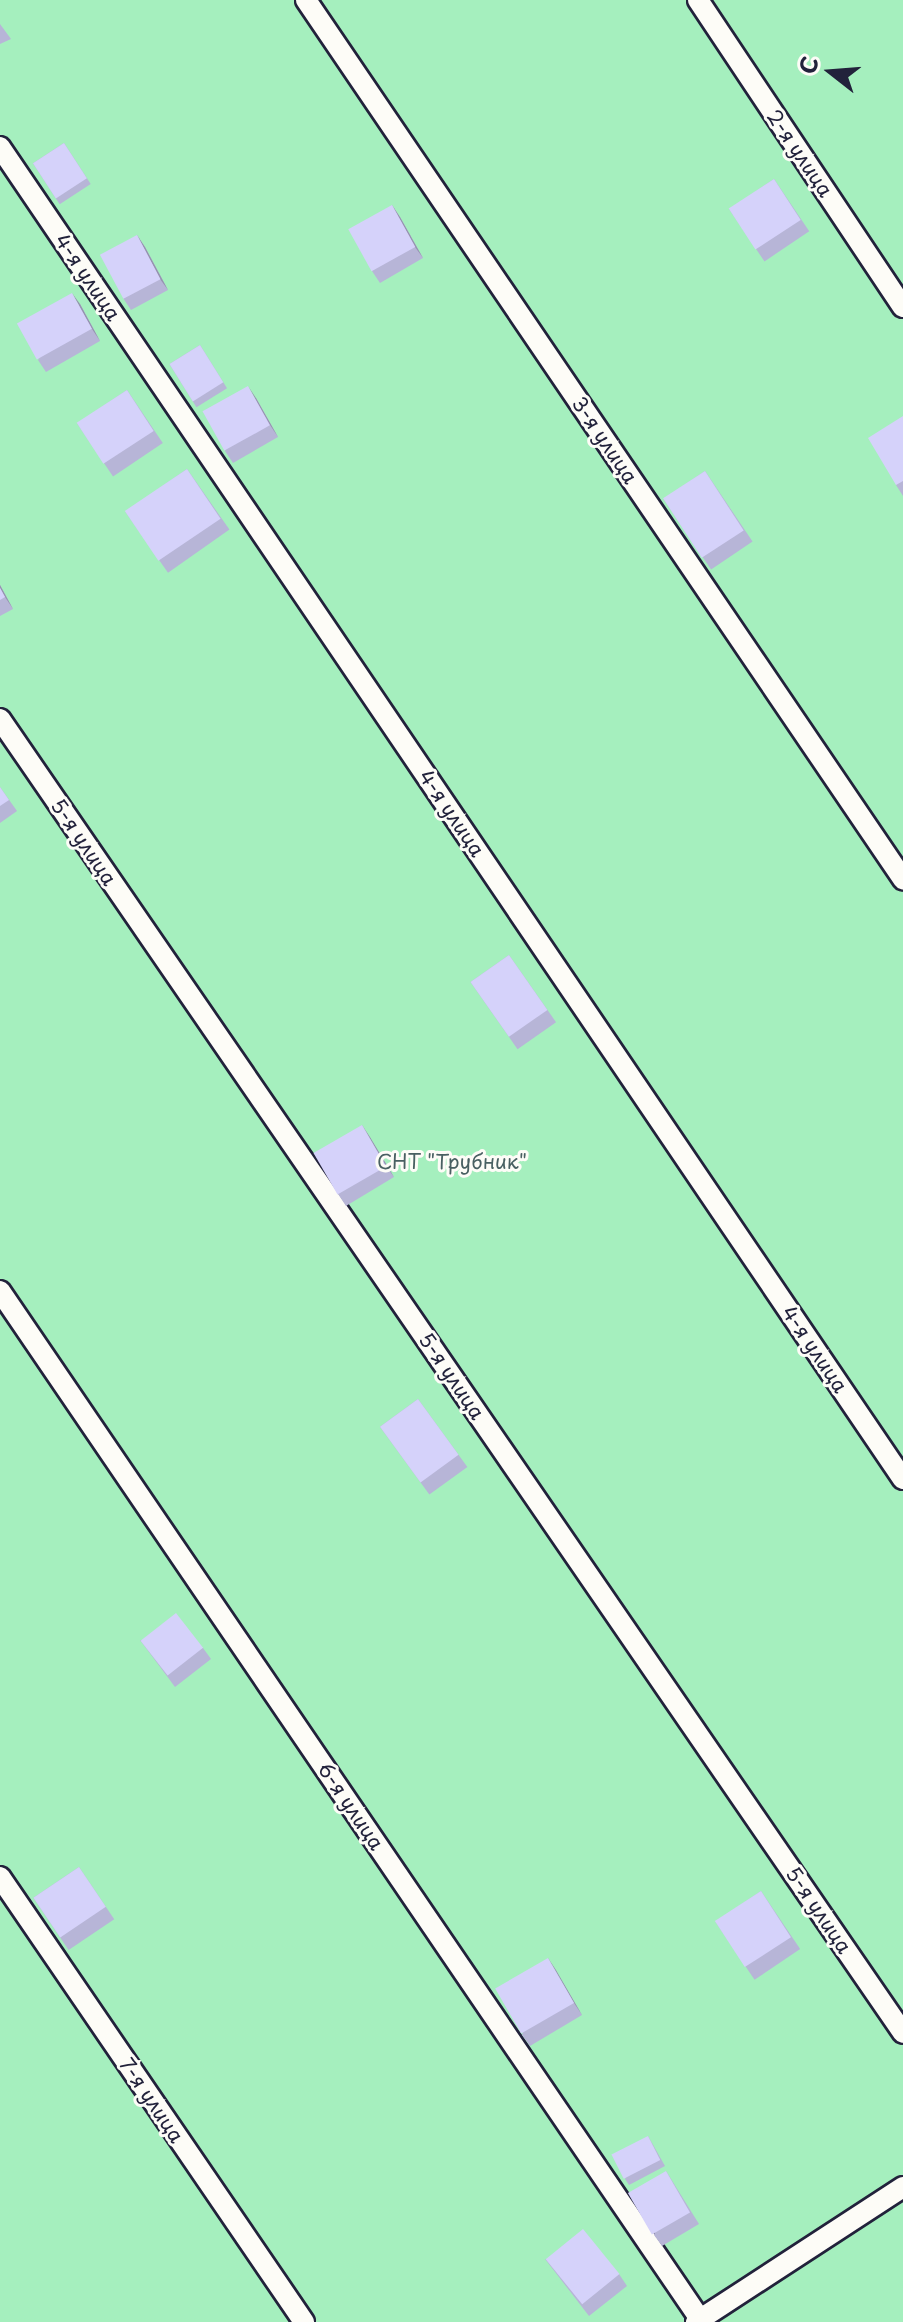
<!DOCTYPE html>
<meta charset="utf-8">
<style>
body{margin:0}
#map{position:relative;width:903px;height:2322px;overflow:hidden;background:#fdfcf7;font-family:"Playpen Sans",sans-serif}
div>[style]{position:absolute}
[style*='--x']{left:calc(var(--x)*1px);top:calc(var(--y)*1px);width:calc(var(--w)*1px);rotate:calc(var(--a)*1deg)}
.green>*{inset:0;background:#a5efbe;transform-origin:0 0}
.roads{filter:drop-shadow(2px 0 #22223b) drop-shadow(-2px 0 #22223b) drop-shadow(0 2px #22223b) drop-shadow(0 -2px #22223b)}
.lane>*{height:20px;margin:-10px;padding:0 10px;transform-origin:10px;border-radius:10px;background:#fdfcf7}
.wall>*{inset:0;background:#b7b5d7;transform-origin:0 0}
.shaded-wall>*{inset:0;background:#9593af}
.building>*{inset:0;background:#d5d2fa;transform-origin:0 0}
span{translate:-50% -50%;white-space:nowrap;text-align:center;line-height:1.15;-webkit-text-stroke:6px #fdfcf7;paint-order:stroke}
.street-label{font-size:20px;color:#22223b}
.park-label{font-size:20px;color:#496062}
.north{position:absolute;left:791px;top:32px;width:80px;height:80px;-webkit-text-stroke:6px #fdfcf7;paint-order:stroke;rotate:287deg;font-size:22px;font-weight:700;line-height:32px;text-align:center;color:#22223b}
.north::after{content:'';display:block;margin:auto;width:28px;height:36px;background:#22223b;clip-path:polygon(50% 0,100% 100%,50% 72%,0 100%)}
</style>
<div id="map">
<div class="green">
<i style="left:0;top:0;width:903px;height:2322px"></i>
</div>
<div class="roads">
<div class="lane">
<i style="--x:306;--y:0;--w:1063;--a:55.82"></i>
<i style="--x:698;--y:0;--w:369;--a:56.3"></i>
<i style="--x:0;--y:147;--w:1609;--a:55.87"></i>
<i style="--x:0;--y:719;--w:1594;--a:55.5"></i>
<i style="--x:0;--y:1291;--w:1247;--a:55.75"></i>
<i style="--x:0;--y:1877;--w:539;--a:55.66"></i>
<i style="--x:696;--y:2322;--w:247;--a:-33.1"></i>
</div>
</div>
<div class="wall">
<i style="clip-path:polygon(0 24px,11px 39px,0 44px)"></i>
<i style="left:64px;top:143px;width:49px;height:37px;rotate:57deg"></i>
<i style="left:774px;top:179px;width:63px;height:54px;rotate:56deg"></i>
<i style="clip-path:polygon(392px 205px,400px 217px,423px 258px,380px 283px,372px 271px)"></i>
<i style="clip-path:polygon(137px 235px,145px 247px,168px 290px,131px 310px,123px 298px)"></i>
<i style="clip-path:polygon(80px 304px,100px 341px,46px 372px,38px 360px)"></i>
<i style="left:200px;top:345px;width:51px;height:36px;rotate:58deg"></i>
<i style="left:127px;top:390px;width:64px;height:60px;rotate:56deg"></i>
<i style="clip-path:polygon(256px 398px,278px 437px,233px 463px,225px 451px)"></i>
<i style="clip-path:polygon(903px 416px,903px 496px,896px 485px)"></i>
<i style="left:187px;top:469px;width:74px;height:75px;rotate:55deg"></i>
<i style="left:705px;top:471px;width:85px;height:50px;rotate:56deg"></i>
<i style="clip-path:polygon(0 585px,13px 609px,0 616px)"></i>
<i style="clip-path:polygon(0 787px,17px 811px,0 823px)"></i>
<i style="left:509px;top:955px;width:82px;height:47px;rotate:55deg"></i>
<i style="clip-path:polygon(362px 1125px,394px 1177px,346px 1206px,338px 1194px)"></i>
<i style="left:418px;top:1399px;width:84px;height:47px;rotate:54deg"></i>
<i style="clip-path:polygon(140px 1640px,203px 1648px,211px 1659px,175px 1687px)"></i>
<i style="left:79px;top:1867px;width:63px;height:55px;rotate:56deg"></i>
<i style="left:761px;top:1891px;width:70px;height:55px;rotate:56deg"></i>
<i style="clip-path:polygon(548px 1958px,582px 2015px,530px 2046px,522px 2035px)"></i>
<i style="clip-path:polygon(648px 2136px,665px 2166px,629px 2185px,625px 2179px)"></i>
<i style="clip-path:polygon(666px 2171px,699px 2224px,662px 2246px,654px 2235px)"></i>
<i style="clip-path:polygon(545px 2259px,619px 2274px,627px 2286px,589px 2316px)"></i>
</div>
<div class="shaded-wall">
<i style="clip-path:polygon(392px 205px,400px 217px,423px 258px,415px 247px)"></i>
<i style="clip-path:polygon(137px 235px,145px 247px,168px 290px,160px 279px)"></i>
<i style="clip-path:polygon(72px 293px,80px 304px,100px 341px,92px 329px)"></i>
<i style="clip-path:polygon(248px 386px,256px 398px,278px 437px,270px 425px)"></i>
<i style="clip-path:polygon(0 585px,13px 609px,5px 597px,0 588px)"></i>
<i style="clip-path:polygon(362px 1125px,370px 1137px,394px 1177px,386px 1166px)"></i>
<i style="clip-path:polygon(548px 1958px,556px 1970px,582px 2015px,574px 2003px)"></i>
</div>
<div class="building">
<i style="left:64px;top:143px;width:42px;height:37px;rotate:57deg"></i>
<i style="left:774px;top:179px;width:49px;height:54px;rotate:57deg"></i>
<i style="left:392px;top:205px;width:48px;height:50px;rotate:61deg"></i>
<i style="left:137px;top:235px;width:50px;height:42px;rotate:62deg"></i>
<i style="left:72px;top:293px;width:41px;height:63px;rotate:61deg"></i>
<i style="left:200px;top:345px;width:44px;height:36px;rotate:58deg"></i>
<i style="left:248px;top:386px;width:45px;height:52px;rotate:61deg"></i>
<i style="left:127px;top:390px;width:49px;height:60px;rotate:57deg"></i>
<i style="clip-path:polygon(903px 416px,903px 481px,896px 485px,868px 438px)"></i>
<i style="left:187px;top:469px;width:60px;height:75px;rotate:56deg"></i>
<i style="left:705px;top:471px;width:71px;height:50px;rotate:57deg"></i>
<i style="clip-path:polygon(0 588px,5px 597px,0 600px)"></i>
<i style="clip-path:polygon(0 787px,9px 800px,0 806px)"></i>
<i style="left:509px;top:955px;width:67px;height:47px;rotate:55deg"></i>
<i style="left:362px;top:1125px;width:48px;height:56px;rotate:60deg"></i>
<i style="left:418px;top:1399px;width:69px;height:47px;rotate:54deg"></i>
<i style="left:176px;top:1613px;width:44px;height:45px;rotate:52deg"></i>
<i style="left:79px;top:1867px;width:48px;height:55px;rotate:56deg"></i>
<i style="left:761px;top:1891px;width:55px;height:55px;rotate:57deg"></i>
<i style="left:548px;top:1958px;width:52px;height:61px;rotate:60deg"></i>
<i style="left:648px;top:2136px;width:27px;height:41px;rotate:63deg"></i>
<i style="left:666px;top:2171px;width:48px;height:44px;rotate:60deg"></i>
<i style="left:583px;top:2229px;width:58px;height:48px;rotate:51deg"></i>
</div>
<div class="street-label">
<span style="left:800px;top:153px;rotate:56deg">2-я улица</span>
<span style="left:88px;top:277px;rotate:56deg">4-я улица</span>
<span style="left:605px;top:440px;rotate:56deg">3-я улица</span>
<span style="left:452px;top:813px;rotate:56deg">4-я улица</span>
<span style="left:84px;top:842px;rotate:56deg">5-я улица</span>
<span style="left:815px;top:1349px;rotate:56deg">4-я улица</span>
<span style="left:452px;top:1376px;rotate:56deg">5-я улица</span>
<span style="left:351px;top:1806px;rotate:56deg">6-я улица</span>
<span style="left:819px;top:1910px;rotate:56deg">5-я улица</span>
<span style="left:152px;top:2100px;rotate:56deg">7-я улица</span>
</div>
<div class="park-label">
<span style="left:452px;top:1161px">СНТ "Трубник"</span>
</div>
<div class="north">С</div>
</div>
